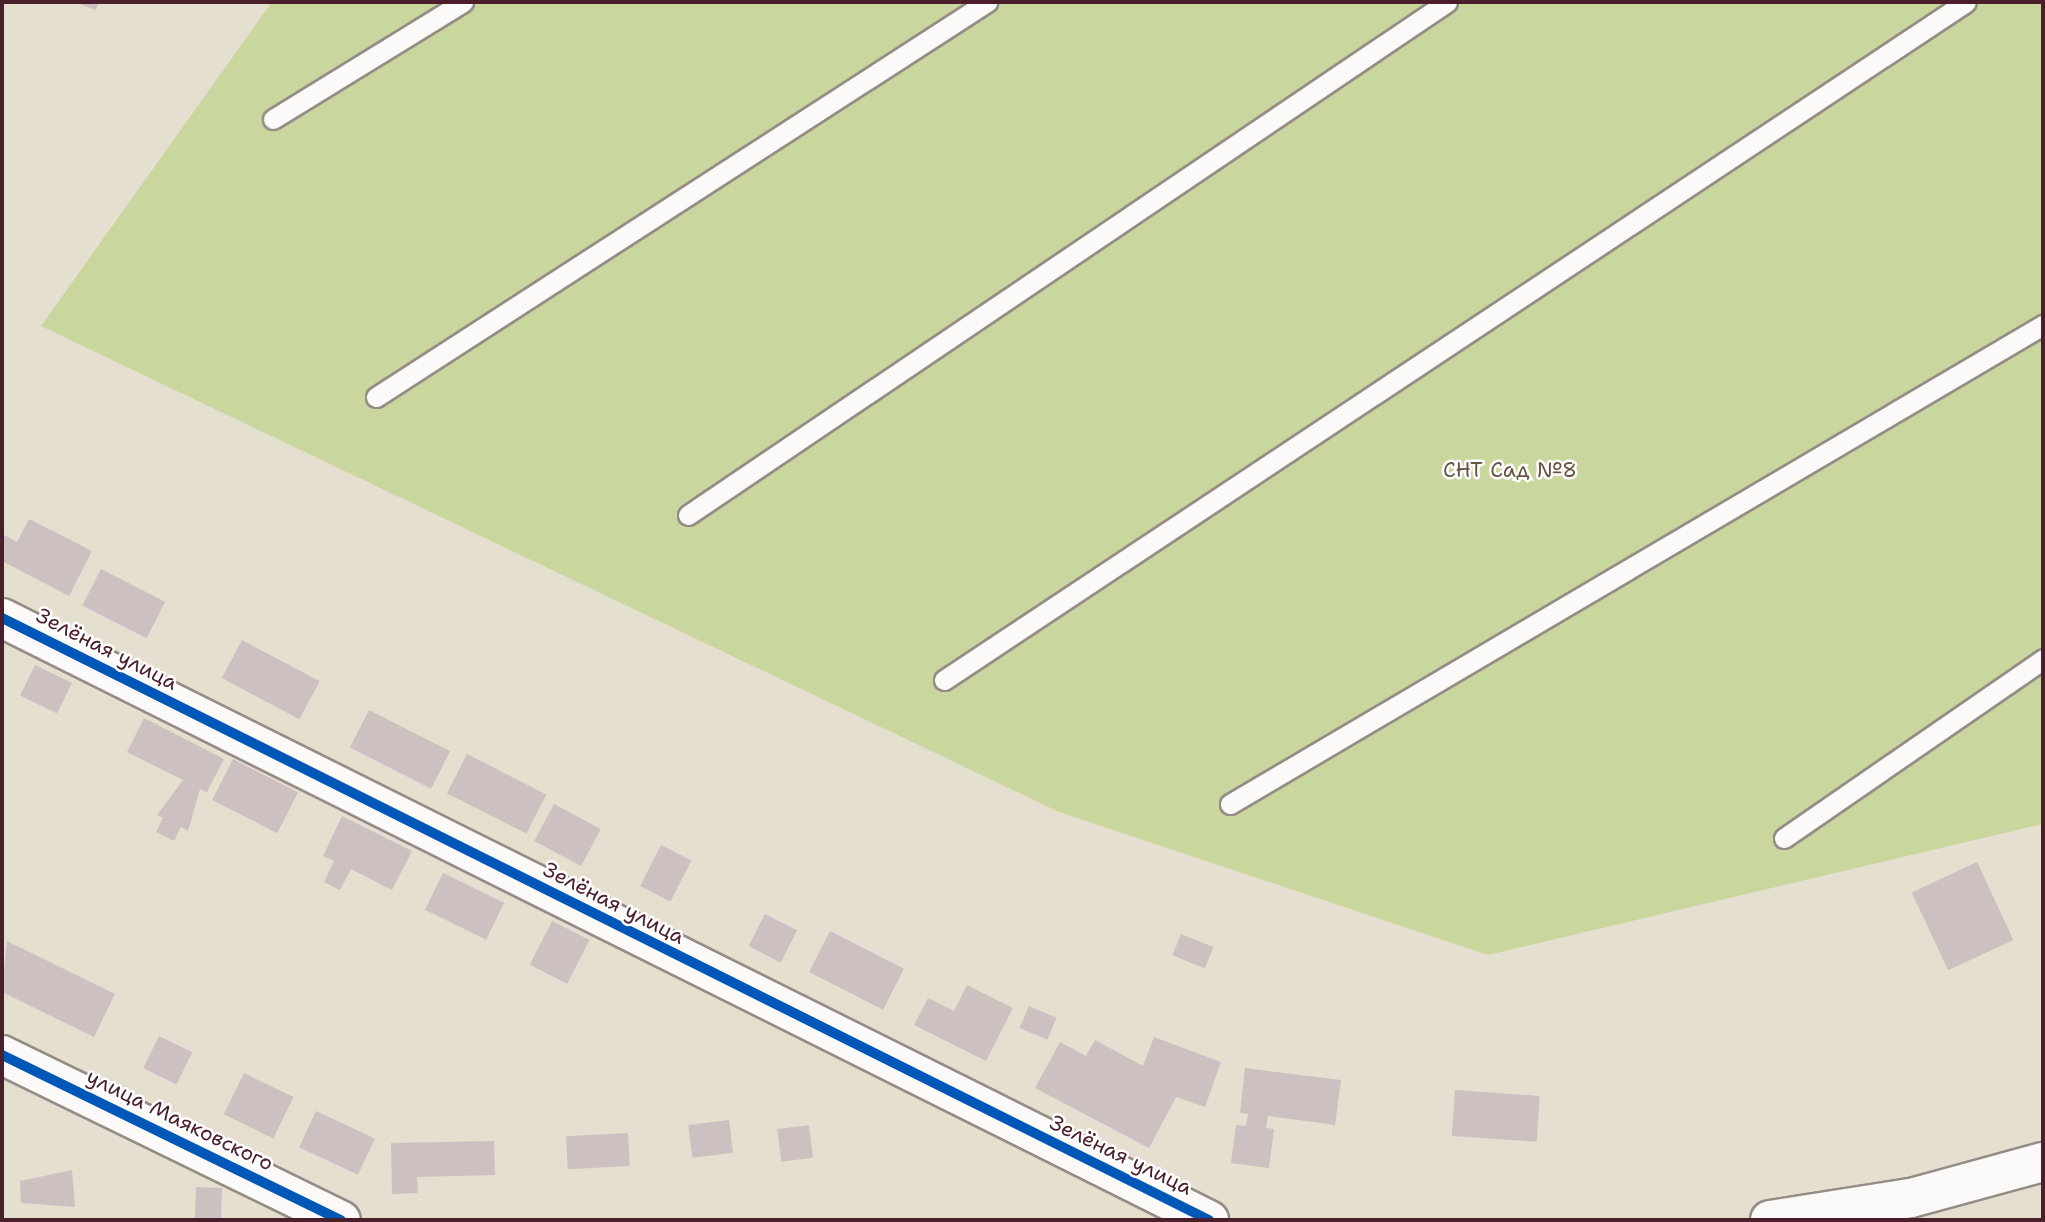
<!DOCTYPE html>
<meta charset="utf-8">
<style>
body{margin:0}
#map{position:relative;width:2045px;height:1222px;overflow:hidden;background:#e5dfcf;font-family:"Shantell Sans",sans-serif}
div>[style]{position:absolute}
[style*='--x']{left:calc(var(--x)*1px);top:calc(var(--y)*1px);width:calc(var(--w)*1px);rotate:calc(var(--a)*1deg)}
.green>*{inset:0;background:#c9d69d}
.building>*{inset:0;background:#ccc0c1;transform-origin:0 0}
.roads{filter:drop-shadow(2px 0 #968c86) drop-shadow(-2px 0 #968c86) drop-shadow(0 2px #968c86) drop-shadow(0 -2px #968c86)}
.service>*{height:19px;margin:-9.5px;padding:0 9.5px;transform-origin:9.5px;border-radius:9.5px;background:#fbfaf8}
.minor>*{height:38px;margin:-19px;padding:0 19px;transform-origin:19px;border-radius:19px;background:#fbfaf8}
.secondary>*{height:38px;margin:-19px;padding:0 19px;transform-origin:19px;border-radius:19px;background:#fbfaf8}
.cycleway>*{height:10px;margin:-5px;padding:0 5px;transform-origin:5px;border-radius:5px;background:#0057b8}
span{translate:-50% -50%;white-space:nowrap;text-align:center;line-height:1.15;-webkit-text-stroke:5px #fff;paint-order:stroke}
.park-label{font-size:21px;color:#695441}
.street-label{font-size:21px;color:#4a1f2b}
.frame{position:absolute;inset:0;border:4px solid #4a1f2b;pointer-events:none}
</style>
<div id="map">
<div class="green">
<i style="clip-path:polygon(272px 2px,2043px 2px,2043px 824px,1488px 955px,1059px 812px,41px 326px)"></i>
</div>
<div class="building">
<i style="clip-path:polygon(74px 2px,99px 2px,96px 10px)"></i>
<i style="clip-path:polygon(29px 519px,92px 551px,69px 596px,2px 561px,2px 534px,17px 542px)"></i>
<i style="left:101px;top:569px;width:72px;height:41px;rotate:27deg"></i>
<i style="left:242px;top:640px;width:88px;height:43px;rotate:28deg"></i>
<i style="left:35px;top:665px;width:41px;height:34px;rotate:26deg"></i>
<i style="left:369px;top:710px;width:91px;height:42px;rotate:27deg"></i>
<i style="clip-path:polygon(144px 718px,224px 759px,207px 792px,200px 789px,188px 831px,181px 827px,174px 841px,156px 832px,163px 818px,157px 815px,183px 780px,127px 752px)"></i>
<i style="left:467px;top:754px;width:89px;height:44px;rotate:27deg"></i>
<i style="left:233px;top:759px;width:73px;height:46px;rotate:27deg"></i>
<i style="left:554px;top:804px;width:53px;height:42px;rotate:28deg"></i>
<i style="clip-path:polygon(342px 816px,412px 851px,392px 890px,351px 869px,340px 890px,324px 882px,334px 861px,323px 856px)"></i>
<i style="left:661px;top:845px;width:34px;height:46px;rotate:27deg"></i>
<i style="left:1977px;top:862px;width:86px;height:72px;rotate:65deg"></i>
<i style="left:443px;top:873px;width:68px;height:41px;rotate:26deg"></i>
<i style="left:765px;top:914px;width:36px;height:36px;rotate:27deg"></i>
<i style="left:552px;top:921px;width:42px;height:49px;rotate:27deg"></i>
<i style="left:830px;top:931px;width:83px;height:46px;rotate:27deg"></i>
<i style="left:1181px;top:934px;width:35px;height:23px;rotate:22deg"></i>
<i style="clip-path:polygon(7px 941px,115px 994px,94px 1037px,2px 992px)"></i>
<i style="clip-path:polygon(967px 985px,1013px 1008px,986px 1061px,914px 1025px,928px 998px,954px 1011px)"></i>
<i style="left:1029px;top:1006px;width:30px;height:24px;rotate:23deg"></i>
<i style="left:159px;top:1036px;width:37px;height:36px;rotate:26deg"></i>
<i style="clip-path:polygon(1154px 1037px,1221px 1062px,1205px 1107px,1176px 1097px,1149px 1148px,1035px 1088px,1060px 1042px,1086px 1056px,1095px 1040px,1143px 1066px)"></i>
<i style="clip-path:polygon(1245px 1068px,1341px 1080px,1335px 1125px,1268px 1116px,1266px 1128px,1274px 1129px,1269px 1168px,1231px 1163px,1236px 1125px,1246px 1126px,1248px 1114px,1240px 1113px)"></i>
<i style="left:244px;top:1073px;width:55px;height:46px;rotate:26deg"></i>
<i style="left:1455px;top:1090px;width:85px;height:46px;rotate:4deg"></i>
<i style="left:316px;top:1111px;width:65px;height:40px;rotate:25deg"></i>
<i style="left:729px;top:1120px;width:33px;height:41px;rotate:83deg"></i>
<i style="left:809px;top:1125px;width:33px;height:32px;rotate:83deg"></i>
<i style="left:628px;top:1133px;width:33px;height:62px;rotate:87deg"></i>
<i style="clip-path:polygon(494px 1141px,495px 1175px,417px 1177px,418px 1193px,392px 1194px,391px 1143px)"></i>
<i style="clip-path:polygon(72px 1170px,75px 1207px,21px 1203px,20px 1181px)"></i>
<i style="left:196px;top:1187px;width:26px;height:32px;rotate:2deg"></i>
</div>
<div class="roads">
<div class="service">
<i style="--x:273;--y:119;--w:223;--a:-31.6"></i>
<i style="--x:376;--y:397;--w:728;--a:-32.88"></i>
<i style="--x:688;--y:515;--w:916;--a:-34.05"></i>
<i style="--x:944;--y:680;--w:1226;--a:-33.56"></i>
<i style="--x:1230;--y:804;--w:944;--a:-30.51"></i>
<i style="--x:1784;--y:838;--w:315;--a:-34.6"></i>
</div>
<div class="minor">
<i style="--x:2;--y:618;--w:1349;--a:26.51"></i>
<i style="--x:2;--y:1055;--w:377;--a:26"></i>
</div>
<div class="secondary">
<i style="--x:1770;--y:1220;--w:143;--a:-8.9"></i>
<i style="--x:1911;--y:1198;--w:137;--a:-15.3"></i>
</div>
</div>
<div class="cycleway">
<i style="--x:2;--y:618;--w:1349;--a:26.51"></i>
<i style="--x:2;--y:1055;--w:377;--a:26"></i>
</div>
<div class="park-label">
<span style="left:1510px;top:470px">СНТ Сад №8</span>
</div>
<div class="street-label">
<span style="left:107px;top:649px;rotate:27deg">Зелёная улица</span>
<span style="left:614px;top:903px;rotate:27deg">Зелёная улица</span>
<span style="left:180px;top:1120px;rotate:26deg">улица Маяковского</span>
<span style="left:1121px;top:1155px;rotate:26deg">Зелёная улица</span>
</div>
<div class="frame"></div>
</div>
